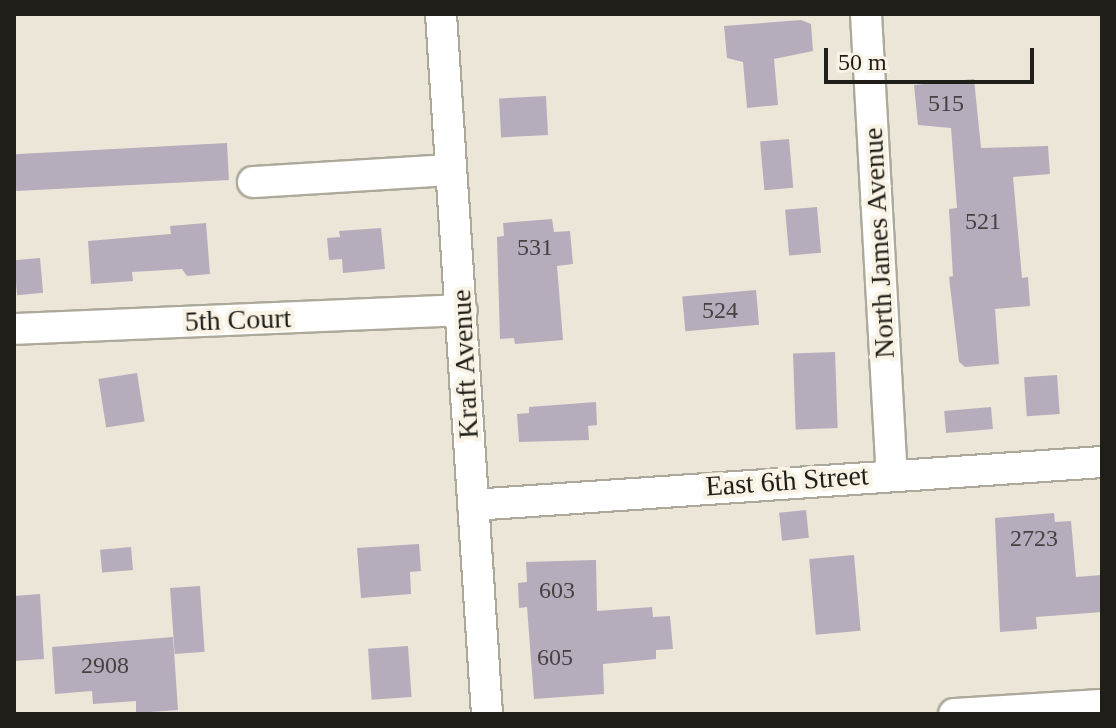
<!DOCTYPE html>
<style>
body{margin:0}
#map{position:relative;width:1116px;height:728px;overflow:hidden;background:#ebe6d7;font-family:Georgia,serif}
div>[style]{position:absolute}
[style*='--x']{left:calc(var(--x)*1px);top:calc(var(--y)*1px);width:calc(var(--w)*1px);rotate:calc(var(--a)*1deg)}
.building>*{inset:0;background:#b5adbb;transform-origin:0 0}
.roads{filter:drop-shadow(2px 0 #ada99a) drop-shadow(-2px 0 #ada99a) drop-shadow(0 2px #ada99a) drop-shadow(0 -2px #ada99a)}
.minor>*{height:30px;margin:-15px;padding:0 15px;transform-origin:15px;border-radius:15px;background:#fff}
span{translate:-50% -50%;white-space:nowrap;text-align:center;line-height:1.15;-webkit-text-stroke:8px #f8f3e4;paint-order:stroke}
.number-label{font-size:24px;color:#454242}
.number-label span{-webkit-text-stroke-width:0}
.street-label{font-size:28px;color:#201e19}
.frame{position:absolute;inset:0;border:16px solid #201e19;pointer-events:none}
.scale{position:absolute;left:824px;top:48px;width:210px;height:36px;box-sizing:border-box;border:4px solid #201e19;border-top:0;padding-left:10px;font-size:24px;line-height:28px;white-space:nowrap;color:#201e19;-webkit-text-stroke:6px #f8f3e4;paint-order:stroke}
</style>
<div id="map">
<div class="building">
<i style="clip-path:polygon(801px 20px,811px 24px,813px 51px,774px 59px,778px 105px,747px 108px,743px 62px,727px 58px,724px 26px)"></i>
<i style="clip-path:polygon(974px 79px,981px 148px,1048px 146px,1050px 174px,1013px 177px,1022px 278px,1028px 277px,1030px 306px,995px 309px,999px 364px,965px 367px,959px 362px,949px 277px,953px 276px,949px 209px,957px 208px,951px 128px,918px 125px,914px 85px)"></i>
<i style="left:546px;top:96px;width:39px;height:47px;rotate:87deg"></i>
<i style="left:789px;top:139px;width:49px;height:29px;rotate:85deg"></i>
<i style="left:227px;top:143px;width:37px;height:213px;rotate:87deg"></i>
<i style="left:817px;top:207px;width:46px;height:32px;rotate:85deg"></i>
<i style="clip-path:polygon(552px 219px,554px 232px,570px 231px,573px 264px,557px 266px,563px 340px,515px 344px,514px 338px,500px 339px,497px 237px,504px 236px,503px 223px)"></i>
<i style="clip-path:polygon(206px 223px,210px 274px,187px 276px,182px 269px,132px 272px,133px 281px,91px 284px,88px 241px,171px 234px,170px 226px)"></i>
<i style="clip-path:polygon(381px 228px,385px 269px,343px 273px,342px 259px,329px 260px,327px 238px,340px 237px,339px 231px)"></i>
<i style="left:40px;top:258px;width:35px;height:26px;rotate:85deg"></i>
<i style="left:756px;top:290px;width:35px;height:74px;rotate:85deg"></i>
<i style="left:835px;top:352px;width:76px;height:42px;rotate:88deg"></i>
<i style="left:137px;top:373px;width:49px;height:39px;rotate:81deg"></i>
<i style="left:1057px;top:375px;width:39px;height:33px;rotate:86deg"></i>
<i style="clip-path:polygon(596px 402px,597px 425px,588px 426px,589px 440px,519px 442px,517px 414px,529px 413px,529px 407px)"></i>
<i style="left:991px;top:407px;width:22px;height:47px;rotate:85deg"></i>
<i style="left:806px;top:510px;width:28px;height:27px;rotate:84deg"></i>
<i style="clip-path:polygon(1054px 513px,1055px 522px,1071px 521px,1076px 577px,1102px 575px,1102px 612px,1036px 617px,1037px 629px,1000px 632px,995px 518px)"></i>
<i style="clip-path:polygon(419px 544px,421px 571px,410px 572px,411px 594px,361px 598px,357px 548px)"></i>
<i style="left:131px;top:547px;width:23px;height:31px;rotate:85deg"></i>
<i style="left:854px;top:555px;width:76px;height:45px;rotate:85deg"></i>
<i style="clip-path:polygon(596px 560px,597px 611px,652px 607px,653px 617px,670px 616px,673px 649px,656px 650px,656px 659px,603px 664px,604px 694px,534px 699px,527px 607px,519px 608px,518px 583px,527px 582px,526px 562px)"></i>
<i style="left:200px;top:586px;width:66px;height:30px;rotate:86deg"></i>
<i style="clip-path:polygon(40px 594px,44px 659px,14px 661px,14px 596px)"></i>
<i style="clip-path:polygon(173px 637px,178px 710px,136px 713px,136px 701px,93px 704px,92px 691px,55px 694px,52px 647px)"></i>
<i style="left:408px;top:646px;width:51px;height:40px;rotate:86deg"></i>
</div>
<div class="roads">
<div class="minor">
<i style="--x:441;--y:14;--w:702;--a:86.24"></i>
<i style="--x:866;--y:14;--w:460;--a:86.8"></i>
<i style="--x:253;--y:182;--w:198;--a:-3.5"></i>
<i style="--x:14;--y:329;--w:448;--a:-2.4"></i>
<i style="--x:473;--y:505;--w:630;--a:-3.91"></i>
<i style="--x:954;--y:714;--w:148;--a:-3.5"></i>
</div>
</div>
<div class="number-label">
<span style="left:946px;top:104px">515</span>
<span style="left:983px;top:222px">521</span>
<span style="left:535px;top:248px">531</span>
<span style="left:720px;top:311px">524</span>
<span style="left:1034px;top:539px">2723</span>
<span style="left:557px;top:591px">603</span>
<span style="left:555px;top:658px">605</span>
<span style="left:105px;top:666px">2908</span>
</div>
<div class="street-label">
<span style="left:879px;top:243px;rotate:-93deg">North James Avenue</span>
<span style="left:238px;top:320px;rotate:-2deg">5th Court</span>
<span style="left:465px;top:364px;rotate:-93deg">Kraft Avenue</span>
<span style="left:787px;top:481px;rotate:-4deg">East 6th Street</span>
</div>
<div class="frame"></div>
<div class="scale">50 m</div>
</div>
